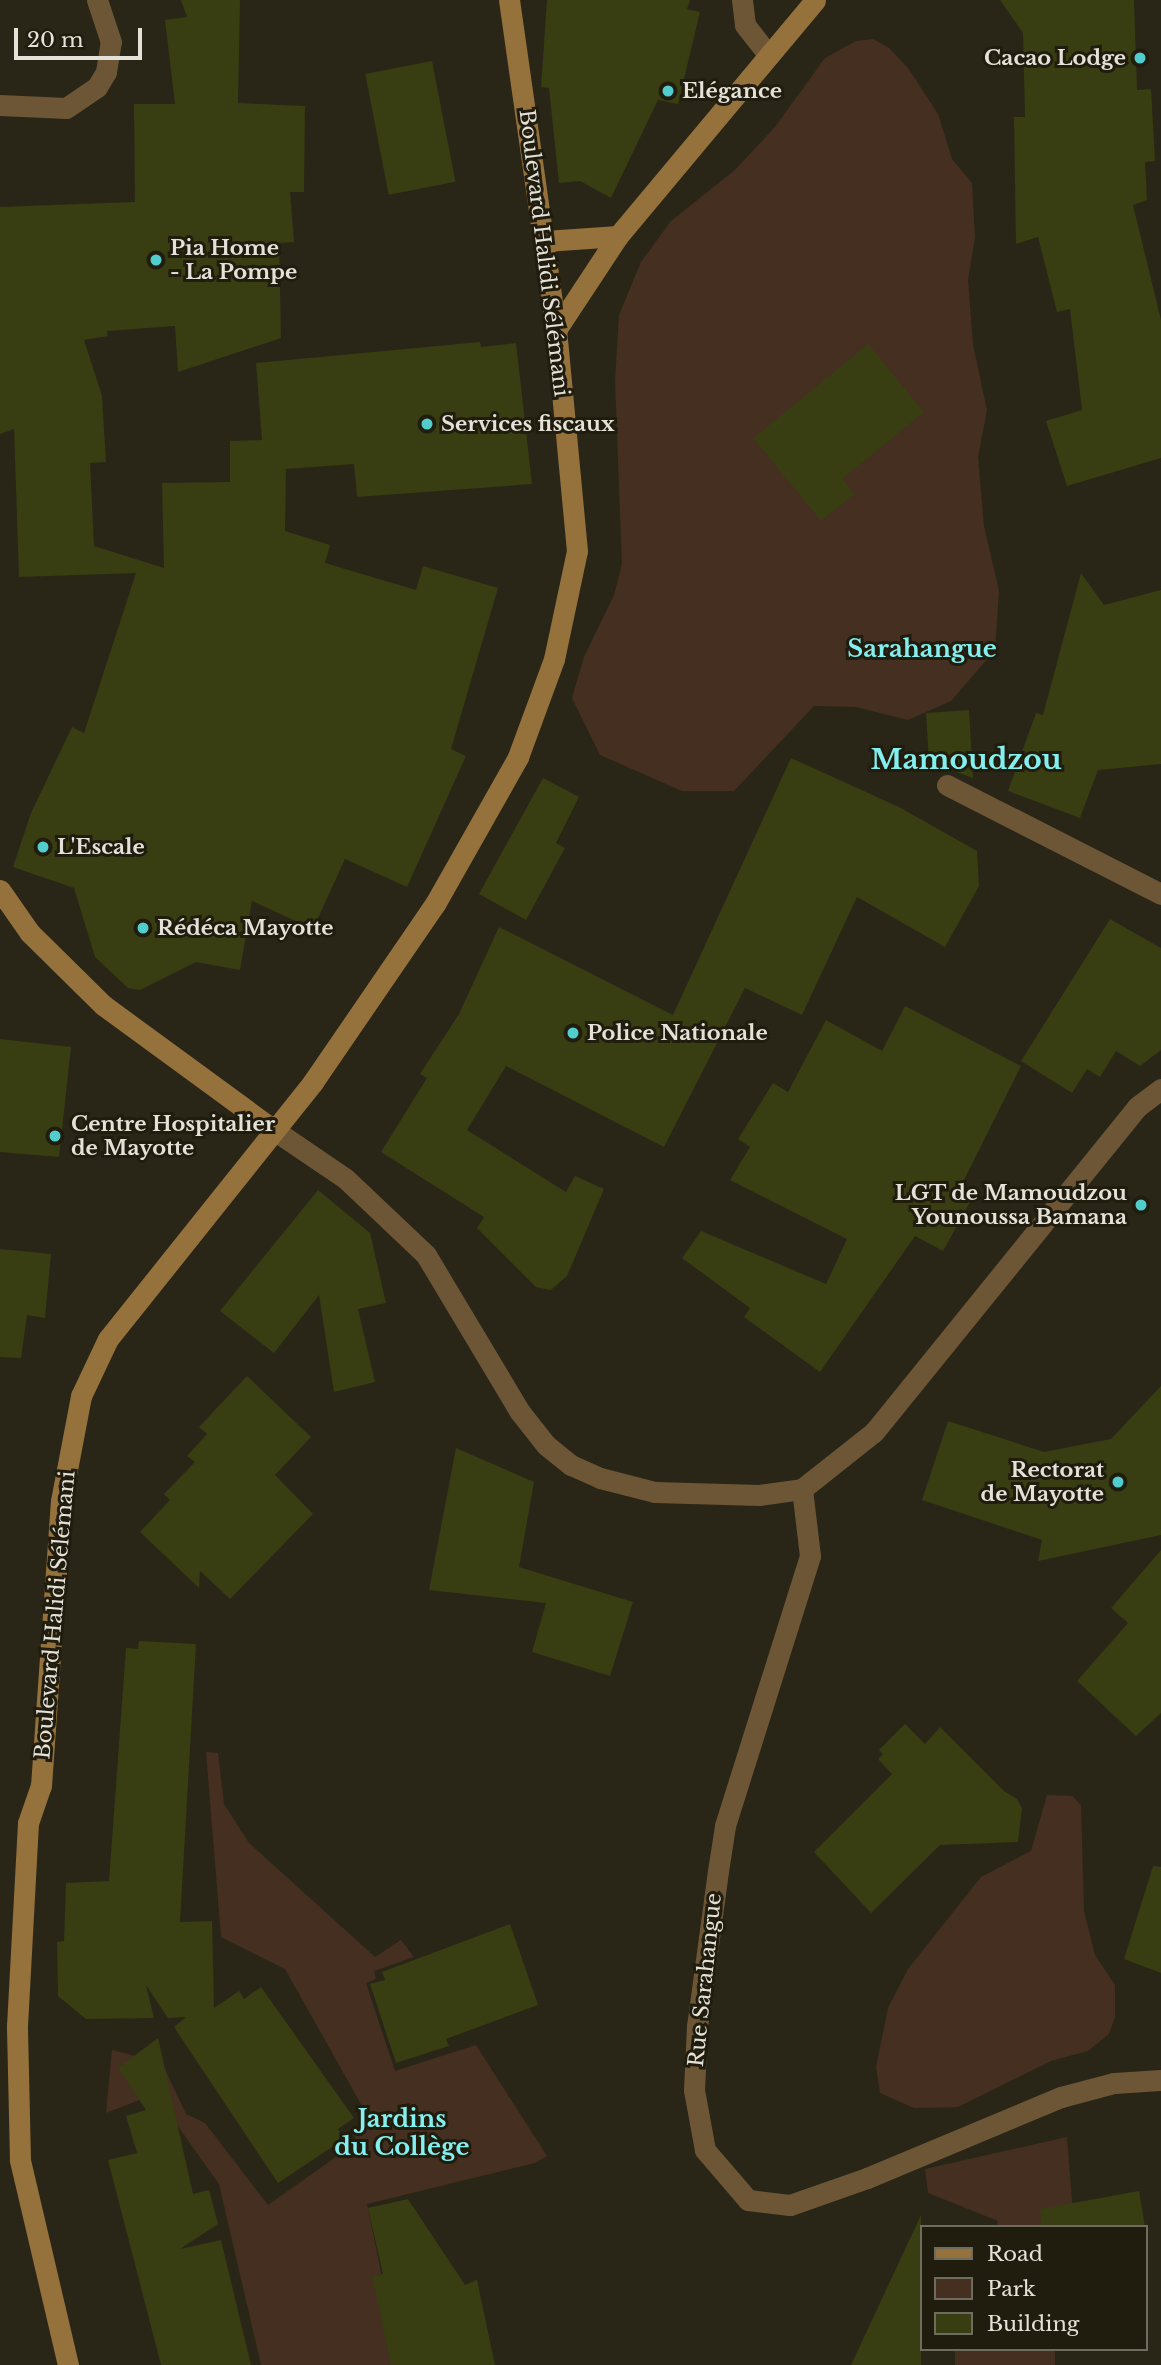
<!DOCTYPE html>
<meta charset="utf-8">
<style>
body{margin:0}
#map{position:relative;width:1161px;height:2365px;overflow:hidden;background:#292618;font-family:"Libre Baskerville",serif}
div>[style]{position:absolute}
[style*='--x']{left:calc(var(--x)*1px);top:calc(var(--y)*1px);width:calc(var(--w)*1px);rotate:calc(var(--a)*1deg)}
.green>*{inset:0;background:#452f21;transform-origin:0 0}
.building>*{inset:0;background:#383d12;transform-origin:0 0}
.street>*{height:21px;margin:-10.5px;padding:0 10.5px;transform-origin:10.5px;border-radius:10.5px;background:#6d5636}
.secondary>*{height:21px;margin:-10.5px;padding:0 10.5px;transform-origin:10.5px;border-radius:10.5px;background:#95713c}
.dots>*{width:19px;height:19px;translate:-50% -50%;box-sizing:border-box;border:4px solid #201c0e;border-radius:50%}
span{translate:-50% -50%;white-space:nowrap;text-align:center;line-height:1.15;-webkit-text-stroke:6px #201c0e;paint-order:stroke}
.poi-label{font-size:21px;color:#e4e1d8;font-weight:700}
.right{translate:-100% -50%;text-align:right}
.left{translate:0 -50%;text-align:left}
.street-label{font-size:21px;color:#e4e1d8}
.quarter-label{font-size:24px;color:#83efee;font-weight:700}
.district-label{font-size:28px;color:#83efee;font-weight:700}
.legend{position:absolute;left:920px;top:2225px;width:228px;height:126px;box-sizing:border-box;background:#201c0e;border:2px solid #6e6b5f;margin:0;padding:9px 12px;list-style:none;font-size:21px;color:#e4e1d8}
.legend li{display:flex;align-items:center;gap:14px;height:35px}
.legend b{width:35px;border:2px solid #6e6b5f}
.scale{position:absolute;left:14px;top:28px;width:128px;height:32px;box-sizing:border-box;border:4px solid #e4e1d8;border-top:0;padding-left:9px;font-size:21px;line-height:24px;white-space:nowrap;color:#e4e1d8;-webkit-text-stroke:5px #201c0e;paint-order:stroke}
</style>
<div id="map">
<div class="green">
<i style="clip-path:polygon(873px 39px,889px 48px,908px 68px,938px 114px,952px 159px,972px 183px,975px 237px,968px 280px,973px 345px,987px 410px,978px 457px,984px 526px,999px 591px,995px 650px,951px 701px,908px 720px,856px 707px,814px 706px,734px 791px,682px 791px,600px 755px,572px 698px,584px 657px,614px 595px,622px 564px,615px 381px,619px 315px,641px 262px,671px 221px,735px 170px,775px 127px,825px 58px,856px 41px)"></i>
<i style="clip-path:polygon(206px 1752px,218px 1753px,224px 1804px,249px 1843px,375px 1957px,401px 1940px,414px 1957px,374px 1971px,376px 1979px,366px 1983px,395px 2071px,476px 2045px,547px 2156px,535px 2163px,367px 2204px,400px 2365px,261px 2365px,219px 2184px,155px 2094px,106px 2113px,112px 2050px,162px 2063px,186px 2114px,205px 2123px,268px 2205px,357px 2142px,352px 2131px,371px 2122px,285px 1969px,221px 1937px)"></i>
<i style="clip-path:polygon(1047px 1795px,1072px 1796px,1081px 1805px,1084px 1911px,1095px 1955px,1115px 1985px,1115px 2017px,1109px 2034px,1088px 2051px,1051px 2061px,958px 2107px,914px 2108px,880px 2093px,876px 2067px,888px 2008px,908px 1969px,981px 1877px,1031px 1851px)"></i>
<i style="clip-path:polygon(1067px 2137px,1074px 2227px,996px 2227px,998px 2221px,928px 2193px,925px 2169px)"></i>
<i style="left:955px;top:2349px;width:100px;height:17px"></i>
</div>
<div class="building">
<i style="clip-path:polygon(181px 0,240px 0,238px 103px,305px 106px,304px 192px,290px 192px,294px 242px,279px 243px,281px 338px,178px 372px,175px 326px,107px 331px,108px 336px,84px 340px,102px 396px,106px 462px,90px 463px,94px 546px,164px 568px,162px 483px,230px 482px,230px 441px,262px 440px,256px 363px,480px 342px,481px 347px,516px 343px,532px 484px,357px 497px,354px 464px,286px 469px,285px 531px,330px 545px,325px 563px,416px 590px,423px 566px,498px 588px,451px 749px,466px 756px,407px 887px,345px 859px,313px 929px,252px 901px,240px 970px,196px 962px,140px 990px,128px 988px,95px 957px,74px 888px,13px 867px,31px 813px,72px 727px,84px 733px,136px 573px,19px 577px,14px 429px,0 434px,0 207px,135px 202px,134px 104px,175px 104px,165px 20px,187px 17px)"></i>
<i style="clip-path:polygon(547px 0,690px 0,687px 9px,700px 12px,678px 104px,658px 100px,611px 198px,580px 181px,559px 183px,549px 88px,541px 87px)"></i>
<i style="clip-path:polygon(1000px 0,1134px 0,1137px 90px,1151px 89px,1155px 161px,1145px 162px,1147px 200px,1133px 205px,1161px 320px,1161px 458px,1067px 486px,1046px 421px,1082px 410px,1070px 309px,1057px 312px,1038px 237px,1016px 244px,1014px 117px,1025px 117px,1023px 33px)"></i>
<i style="left:432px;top:61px;width:123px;height:68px;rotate:79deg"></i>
<i style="clip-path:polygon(868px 344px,924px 412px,842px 479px,854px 494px,821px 521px,753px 438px)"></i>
<i style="clip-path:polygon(1081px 573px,1104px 605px,1161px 590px,1161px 764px,1098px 770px,1080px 818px,1008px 791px,1036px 713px,1043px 715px)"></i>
<i style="clip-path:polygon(969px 710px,973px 778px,929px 762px,926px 713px)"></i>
<i style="clip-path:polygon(791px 758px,899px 807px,977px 851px,979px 886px,945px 947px,857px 897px,802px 1015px,745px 988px,664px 1147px,506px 1066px,467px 1130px,566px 1192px,575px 1176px,604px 1189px,567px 1276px,551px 1290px,536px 1287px,477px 1228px,484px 1217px,381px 1152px,427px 1078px,420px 1074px,459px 1014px,499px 927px,673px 1015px)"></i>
<i style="clip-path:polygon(543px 778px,579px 797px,556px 843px,565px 848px,526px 920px,479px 894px)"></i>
<i style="clip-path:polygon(1110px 919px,1161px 948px,1161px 1050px,1140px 1066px,1116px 1051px,1100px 1077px,1087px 1069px,1072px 1093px,1021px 1061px)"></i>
<i style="clip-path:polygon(905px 1006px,1021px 1066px,960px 1188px,974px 1195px,943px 1251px,915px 1236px,820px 1372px,744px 1317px,750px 1308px,682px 1258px,701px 1231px,826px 1284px,847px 1239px,730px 1180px,750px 1147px,738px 1139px,773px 1083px,788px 1092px,826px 1020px,882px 1051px)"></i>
<i style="clip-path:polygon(0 1039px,71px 1047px,59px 1157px,0 1152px)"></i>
<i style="clip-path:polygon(318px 1190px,370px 1233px,386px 1303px,358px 1309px,375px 1382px,334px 1392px,319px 1295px,274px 1353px,220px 1311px)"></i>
<i style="clip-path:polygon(0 1249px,51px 1254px,45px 1318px,27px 1315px,21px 1358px,0 1357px)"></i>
<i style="clip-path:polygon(247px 1376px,311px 1437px,275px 1475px,313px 1514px,230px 1599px,200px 1571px,199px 1588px,140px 1532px,170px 1500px,164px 1494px,195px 1462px,187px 1456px,207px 1434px,199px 1427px)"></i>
<i style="clip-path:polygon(1161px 1386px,1161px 1535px,1038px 1561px,1042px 1540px,922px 1500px,948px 1421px,1044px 1452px,1111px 1439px)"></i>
<i style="clip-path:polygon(456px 1448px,534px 1482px,519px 1567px,633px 1602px,610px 1676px,532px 1652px,546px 1603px,429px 1590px)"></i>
<i style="clip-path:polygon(1161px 1550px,1161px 1713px,1136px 1736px,1077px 1681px,1128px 1623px,1111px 1608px)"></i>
<i style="clip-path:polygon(139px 1641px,196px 1644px,180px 1922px,212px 1921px,214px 2008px,239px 1991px,244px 1999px,261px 1987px,354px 2118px,338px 2129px,344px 2139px,278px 2183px,174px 2027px,186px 2017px,168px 2018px,146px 1985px,154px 2018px,86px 2019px,58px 1996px,57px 1942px,64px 1941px,66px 1883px,109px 1881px,126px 1648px,138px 1649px)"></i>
<i style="clip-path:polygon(905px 1724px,925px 1744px,940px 1727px,1004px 1791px,1017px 1799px,1022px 1808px,1018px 1842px,940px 1845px,871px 1913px,814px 1852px,892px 1774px,878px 1759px,883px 1754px,879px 1750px)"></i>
<i style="clip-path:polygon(1153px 1866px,1161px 1867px,1161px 1973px,1124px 1959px)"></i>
<i style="clip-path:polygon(510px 1924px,538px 2005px,446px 2039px,449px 2046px,396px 2063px,370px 1984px,385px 1980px,382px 1972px)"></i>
<i style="clip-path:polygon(158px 2038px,193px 2194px,209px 2190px,218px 2224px,180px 2249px,221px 2240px,251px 2365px,161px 2365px,108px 2160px,137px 2153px,126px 2116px,146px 2110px,118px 2068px)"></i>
<i style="clip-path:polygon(1139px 2191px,1145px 2227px,1042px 2227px,1040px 2209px)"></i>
<i style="clip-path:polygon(408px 2199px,465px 2285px,477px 2280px,495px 2365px,391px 2365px,372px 2276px,383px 2274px,368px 2208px)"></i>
<i style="clip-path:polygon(921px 2215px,921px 2365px,851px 2365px)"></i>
</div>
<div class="street">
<i style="--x:742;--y:0;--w:25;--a:83"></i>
<i style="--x:745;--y:25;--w:37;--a:52"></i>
<i style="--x:0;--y:105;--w:66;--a:2.6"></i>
<i style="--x:66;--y:108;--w:37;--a:-34"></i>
<i style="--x:97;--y:87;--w:17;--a:-59"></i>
<i style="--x:106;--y:72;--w:30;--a:-81"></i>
<i style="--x:111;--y:42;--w:44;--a:-108.4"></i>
<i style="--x:947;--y:785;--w:240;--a:27"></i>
<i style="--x:274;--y:1130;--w:87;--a:34.2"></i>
<i style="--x:346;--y:1179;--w:110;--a:43.5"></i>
<i style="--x:426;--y:1255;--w:183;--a:59.1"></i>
<i style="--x:520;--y:1412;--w:42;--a:51.8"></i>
<i style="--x:546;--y:1445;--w:32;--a:39"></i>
<i style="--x:571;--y:1465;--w:32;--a:24"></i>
<i style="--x:600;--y:1478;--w:57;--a:14.3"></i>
<i style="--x:655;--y:1492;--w:104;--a:1.7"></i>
<i style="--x:759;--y:1495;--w:43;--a:-7.9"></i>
<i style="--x:802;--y:1489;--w:92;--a:-38.4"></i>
<i style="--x:874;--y:1432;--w:418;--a:-51"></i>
<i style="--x:1137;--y:1107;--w:30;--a:-37"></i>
<i style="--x:802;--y:1489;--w:67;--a:83.2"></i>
<i style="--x:810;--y:1556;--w:283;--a:107.5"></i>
<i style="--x:725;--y:1826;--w:46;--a:98.8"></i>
<i style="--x:718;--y:1871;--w:156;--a:97.7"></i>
<i style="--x:697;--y:2026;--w:64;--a:92.7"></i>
<i style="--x:694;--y:2090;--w:61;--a:79.6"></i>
<i style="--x:705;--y:2150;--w:66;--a:49.3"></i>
<i style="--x:748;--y:2200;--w:42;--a:6.8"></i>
<i style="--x:790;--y:2205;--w:82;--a:-19.3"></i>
<i style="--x:867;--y:2178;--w:210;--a:-22.7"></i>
<i style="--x:1061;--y:2097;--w:55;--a:-14.8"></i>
<i style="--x:1114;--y:2083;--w:47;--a:-3.7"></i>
</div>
<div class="secondary">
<i style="--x:545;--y:241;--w:73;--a:-3.9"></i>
<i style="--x:556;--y:330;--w:113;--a:-56.6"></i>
<i style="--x:618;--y:236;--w:307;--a:-50.1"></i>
<i style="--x:0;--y:890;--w:52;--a:55.1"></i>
<i style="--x:30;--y:933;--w:103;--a:44.6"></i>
<i style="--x:103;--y:1005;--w:212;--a:36.2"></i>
<i style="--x:68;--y:2365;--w:211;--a:-103.2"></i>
<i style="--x:20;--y:2160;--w:134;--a:-91.3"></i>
<i style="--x:17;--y:2026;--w:203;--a:-86.9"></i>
<i style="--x:28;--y:1823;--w:39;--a:-71"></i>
<i style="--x:41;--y:1786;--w:286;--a:-86"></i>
<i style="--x:61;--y:1501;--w:107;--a:-79.2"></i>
<i style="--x:81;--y:1396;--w:63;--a:-64.7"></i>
<i style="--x:108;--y:1339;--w:329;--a:-51.4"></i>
<i style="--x:313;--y:1082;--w:216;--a:-55.6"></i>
<i style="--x:435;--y:904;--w:169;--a:-60.5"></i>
<i style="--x:518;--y:757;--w:104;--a:-69.8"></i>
<i style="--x:554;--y:659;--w:110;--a:-78"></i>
<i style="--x:577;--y:551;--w:222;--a:-95.4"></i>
<i style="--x:556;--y:330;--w:333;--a:-98.1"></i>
</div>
<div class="dots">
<i style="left:1140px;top:58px;background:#52cdcd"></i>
<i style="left:668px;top:91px;background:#52cdcd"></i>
<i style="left:156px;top:260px;background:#52cdcd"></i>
<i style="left:427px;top:424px;background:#52cdcd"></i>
<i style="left:43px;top:847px;background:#52cdcd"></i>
<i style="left:143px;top:928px;background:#52cdcd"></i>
<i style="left:573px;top:1033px;background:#52cdcd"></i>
<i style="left:55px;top:1136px;background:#52cdcd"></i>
<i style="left:1141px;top:1205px;background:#52cdcd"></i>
<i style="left:1118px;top:1482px;background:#52cdcd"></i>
</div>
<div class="poi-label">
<span class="right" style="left:1126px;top:58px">Cacao Lodge</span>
<span class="left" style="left:682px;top:91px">Elégance</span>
<span class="left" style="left:170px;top:260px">Pia Home<br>- La Pompe</span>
<span class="left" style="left:441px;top:424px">Services fiscaux</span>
<span class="left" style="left:57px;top:847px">L'Escale</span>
<span class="left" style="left:157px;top:928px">Rédéca Mayotte</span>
<span class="left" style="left:587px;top:1033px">Police Nationale</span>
<span class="left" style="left:71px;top:1136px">Centre Hospitalier<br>de Mayotte</span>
<span class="right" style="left:1127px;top:1205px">LGT de Mamoudzou<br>Younoussa Bamana</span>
<span class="right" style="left:1104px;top:1482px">Rectorat<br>de Mayotte</span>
</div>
<div class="street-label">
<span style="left:544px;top:253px;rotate:83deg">Boulevard Halidi Sélémani</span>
<span style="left:55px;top:1615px;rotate:-85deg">Boulevard Halidi Sélémani</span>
<span style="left:705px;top:1980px;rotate:-84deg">Rue Sarahangue</span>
</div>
<div class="quarter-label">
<span style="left:922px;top:649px">Sarahangue</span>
<span style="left:402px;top:2133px">Jardins<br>du Collège</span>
</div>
<div class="district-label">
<span style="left:966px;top:760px">Mamoudzou</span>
</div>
<ul class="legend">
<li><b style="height:9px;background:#95713c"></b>Road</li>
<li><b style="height:19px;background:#452f21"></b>Park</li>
<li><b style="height:19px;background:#383d12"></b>Building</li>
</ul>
<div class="scale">20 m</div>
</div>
